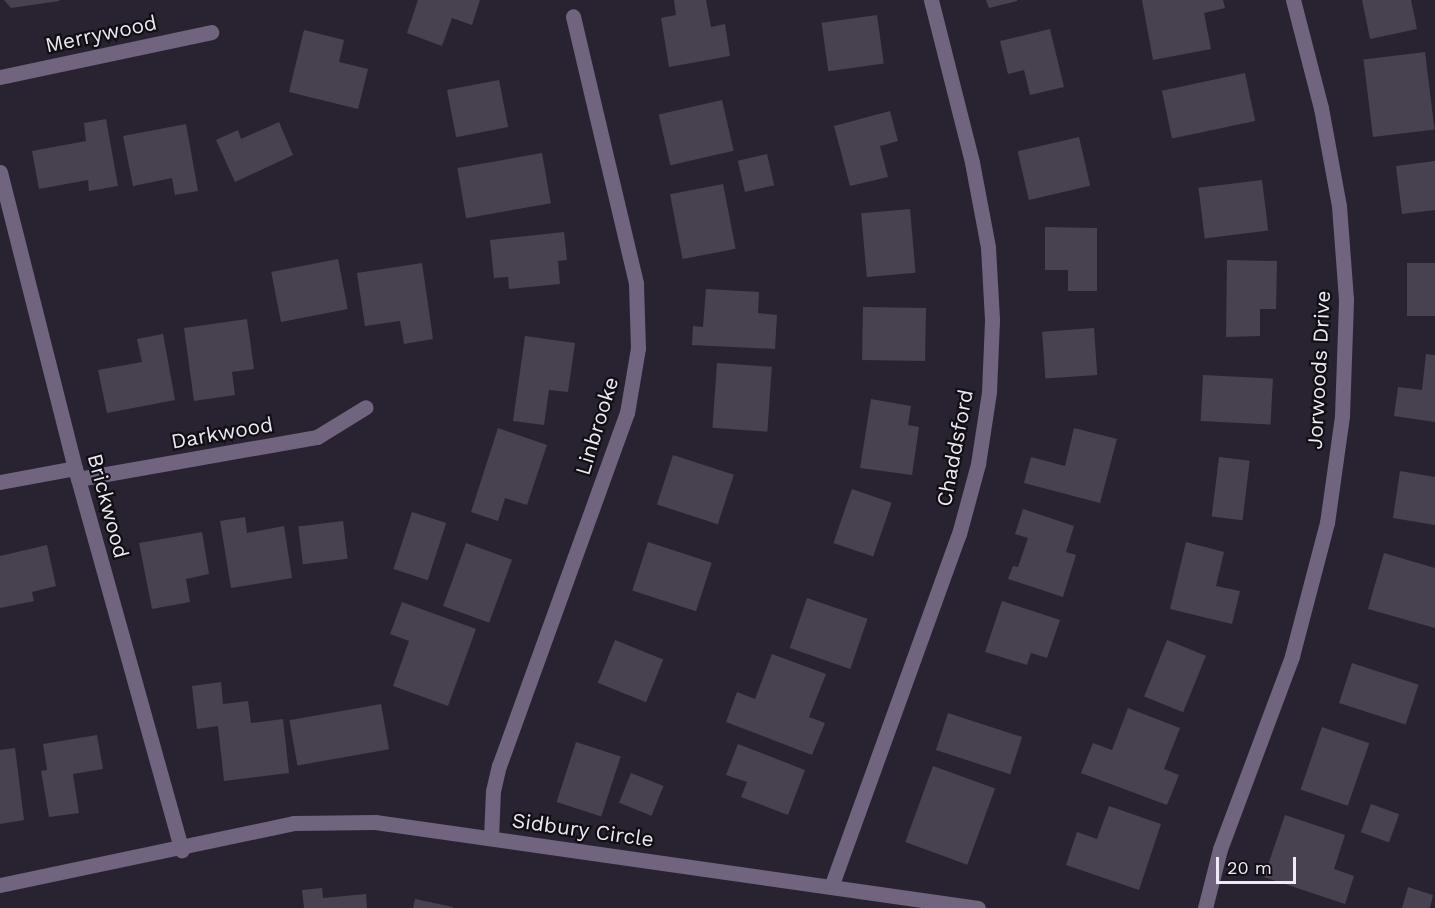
<!DOCTYPE html>
<style>
body{margin:0}
#map{position:relative;width:1435px;height:908px;overflow:hidden;background:#292331;font-family:"Work Sans",sans-serif}
div>[style]{position:absolute}
[style*='--x']{left:calc(var(--x)*1px);top:calc(var(--y)*1px);width:calc(var(--w)*1px);rotate:calc(var(--a)*1deg)}
.building>*{inset:0;background:#484150;transform-origin:0 0}
.minor>*{height:15px;margin:-7.5px;padding:0 7.5px;transform-origin:7.5px;border-radius:7.5px;background:#70647e}
span{translate:-50% -50%;white-space:nowrap;text-align:center;line-height:1.15;-webkit-text-stroke:4.5px #110e14;paint-order:stroke}
.street-label{font-size:21px;color:#eeeaf3}
.scale{position:absolute;left:1216px;top:857px;width:80px;height:27px;box-sizing:border-box;border:3px solid #eeeaf3;border-top:0;padding-left:8px;font-size:18px;line-height:21px;white-space:nowrap;color:#eeeaf3;-webkit-text-stroke:4px #110e14;paint-order:stroke}
</style>
<div id="map">
<div class="building">
<i style="clip-path:polygon(4px 0,59px 0,59px 1px,11px 8px)"></i>
<i style="clip-path:polygon(418px 0,480px 0,472px 25px,452px 18px,442px 46px,407px 33px)"></i>
<i style="clip-path:polygon(674px 0,706px 0,711px 27px,725px 24px,730px 56px,669px 67px,661px 18px,676px 15px)"></i>
<i style="clip-path:polygon(986px 0,1017px 0,1017px 1px,989px 8px)"></i>
<i style="clip-path:polygon(1142px 0,1223px 0,1225px 8px,1204px 13px,1211px 49px,1153px 60px)"></i>
<i style="clip-path:polygon(1362px 0,1411px 0,1417px 29px,1370px 39px)"></i>
<i style="left:877px;top:15px;width:49px;height:56px;rotate:82deg"></i>
<i style="clip-path:polygon(1050px 29px,1064px 87px,1030px 95px,1024px 70px,1008px 74px,1000px 41px)"></i>
<i style="clip-path:polygon(304px 30px,344px 40px,339px 62px,368px 69px,358px 109px,289px 92px)"></i>
<i style="left:1425px;top:52px;width:78px;height:62px;rotate:83deg"></i>
<i style="left:1245px;top:73px;width:49px;height:85px;rotate:78deg"></i>
<i style="left:499px;top:80px;width:48px;height:53px;rotate:79deg"></i>
<i style="left:722px;top:100px;width:52px;height:65px;rotate:77deg"></i>
<i style="clip-path:polygon(890px 111px,898px 141px,880px 146px,888px 177px,850px 186px,834px 126px)"></i>
<i style="clip-path:polygon(106px 119px,118px 186px,89px 191px,88px 180px,39px 189px,32px 151px,86px 141px,84px 123px)"></i>
<i style="clip-path:polygon(279px 122px,293px 155px,235px 182px,216px 140px,238px 130px,241px 139px)"></i>
<i style="clip-path:polygon(186px 124px,198px 191px,175px 195px,172px 178px,133px 186px,123px 136px)"></i>
<i style="left:1079px;top:137px;width:50px;height:63px;rotate:77deg"></i>
<i style="left:542px;top:153px;width:51px;height:86px;rotate:80deg"></i>
<i style="left:767px;top:154px;width:32px;height:30px;rotate:77deg"></i>
<i style="clip-path:polygon(1435px 161px,1435px 210px,1402px 214px,1396px 166px)"></i>
<i style="left:1262px;top:180px;width:51px;height:64px;rotate:83deg"></i>
<i style="left:723px;top:184px;width:66px;height:54px;rotate:79deg"></i>
<i style="left:910px;top:209px;width:64px;height:49px;rotate:85deg"></i>
<i style="clip-path:polygon(1045px 227px,1097px 228px,1097px 291px,1068px 291px,1068px 270px,1045px 270px)"></i>
<i style="clip-path:polygon(564px 232px,567px 260px,558px 261px,560px 284px,509px 289px,508px 277px,494px 278px,490px 240px)"></i>
<i style="left:338px;top:259px;width:51px;height:68px;rotate:79deg"></i>
<i style="clip-path:polygon(1227px 260px,1277px 261px,1276px 309px,1260px 309px,1260px 336px,1226px 337px)"></i>
<i style="clip-path:polygon(422px 263px,433px 339px,404px 344px,400px 321px,365px 326px,357px 273px)"></i>
<i style="left:1407px;top:263px;width:28px;height:53px"></i>
<i style="clip-path:polygon(706px 289px,759px 292px,758px 313px,777px 315px,775px 349px,692px 345px,693px 326px,703px 327px)"></i>
<i style="left:863px;top:307px;width:63px;height:53px;rotate:1deg"></i>
<i style="clip-path:polygon(247px 319px,254px 369px,232px 372px,235px 395px,194px 401px,184px 328px)"></i>
<i style="left:1094px;top:328px;width:47px;height:52px;rotate:86deg"></i>
<i style="clip-path:polygon(163px 334px,175px 400px,107px 413px,98px 370px,142px 362px,137px 339px)"></i>
<i style="clip-path:polygon(525px 336px,575px 343px,568px 392px,549px 390px,544px 425px,513px 421px)"></i>
<i style="clip-path:polygon(1426px 354px,1435px 355px,1435px 422px,1394px 416px,1398px 387px,1422px 390px)"></i>
<i style="left:717px;top:363px;width:55px;height:65px;rotate:4deg"></i>
<i style="left:1203px;top:375px;width:70px;height:46px;rotate:3deg"></i>
<i style="clip-path:polygon(871px 399px,911px 406px,908px 425px,919px 427px,912px 475px,860px 468px)"></i>
<i style="clip-path:polygon(498px 428px,547px 445px,527px 505px,505px 498px,498px 521px,471px 512px)"></i>
<i style="clip-path:polygon(1074px 428px,1117px 439px,1100px 503px,1024px 483px,1031px 457px,1065px 466px)"></i>
<i style="left:673px;top:455px;width:64px;height:52px;rotate:18deg"></i>
<i style="left:1219px;top:457px;width:31px;height:60px;rotate:7deg"></i>
<i style="clip-path:polygon(1400px 471px,1435px 477px,1435px 525px,1393px 518px)"></i>
<i style="left:852px;top:489px;width:42px;height:57px;rotate:19deg"></i>
<i style="clip-path:polygon(1023px 509px,1074px 526px,1066px 552px,1076px 555px,1063px 597px,1008px 579px,1013px 566px,1018px 567px,1028px 538px,1015px 534px)"></i>
<i style="left:412px;top:512px;width:36px;height:60px;rotate:18deg"></i>
<i style="clip-path:polygon(245px 517px,247px 533px,284px 526px,292px 578px,231px 588px,220px 521px)"></i>
<i style="left:343px;top:521px;width:38px;height:45px;rotate:83deg"></i>
<i style="clip-path:polygon(202px 532px,209px 574px,186px 579px,190px 602px,152px 609px,139px 543px)"></i>
<i style="left:648px;top:542px;width:67px;height:51px;rotate:18deg"></i>
<i style="clip-path:polygon(1186px 542px,1224px 552px,1216px 586px,1240px 591px,1232px 624px,1170px 609px)"></i>
<i style="left:466px;top:543px;width:49px;height:67px;rotate:20deg"></i>
<i style="clip-path:polygon(47px 545px,56px 586px,32px 592px,34px 601px,0 608px,0 556px)"></i>
<i style="clip-path:polygon(1384px 553px,1435px 568px,1435px 628px,1368px 609px)"></i>
<i style="left:807px;top:598px;width:64px;height:53px;rotate:19deg"></i>
<i style="clip-path:polygon(1002px 601px,1060px 620px,1047px 658px,1031px 653px,1027px 665px,985px 652px)"></i>
<i style="clip-path:polygon(402px 602px,476px 629px,448px 706px,393px 686px,409px 641px,390px 634px)"></i>
<i style="left:615px;top:640px;width:52px;height:46px;rotate:22deg"></i>
<i style="left:1167px;top:640px;width:42px;height:61px;rotate:22deg"></i>
<i style="clip-path:polygon(772px 654px,826px 674px,809px 717px,825px 723px,812px 755px,726px 722px,737px 692px,755px 699px)"></i>
<i style="left:1352px;top:663px;width:70px;height:42px;rotate:18deg"></i>
<i style="clip-path:polygon(221px 682px,223px 704px,248px 701px,251px 723px,283px 719px,289px 773px,224px 781px,218px 726px,197px 729px,192px 686px)"></i>
<i style="left:381px;top:704px;width:46px;height:93px;rotate:80deg"></i>
<i style="clip-path:polygon(1128px 708px,1180px 728px,1164px 769px,1179px 775px,1167px 805px,1081px 773px,1093px 743px,1112px 750px)"></i>
<i style="left:948px;top:713px;width:78px;height:39px;rotate:18deg"></i>
<i style="left:1322px;top:727px;width:50px;height:66px;rotate:19deg"></i>
<i style="clip-path:polygon(97px 735px,103px 769px,73px 774px,79px 813px,49px 817px,41px 771px,47px 770px,43px 744px)"></i>
<i style="left:576px;top:742px;width:47px;height:63px;rotate:18deg"></i>
<i style="clip-path:polygon(738px 744px,805px 770px,788px 815px,741px 797px,747px 782px,726px 775px)"></i>
<i style="clip-path:polygon(15px 748px,24px 820px,0 824px,0 750px)"></i>
<i style="left:933px;top:766px;width:66px;height:81px;rotate:20deg"></i>
<i style="left:631px;top:773px;width:35px;height:32px;rotate:22deg"></i>
<i style="left:1371px;top:804px;width:30px;height:30px;rotate:20deg"></i>
<i style="clip-path:polygon(1109px 806px,1161px 824px,1139px 890px,1066px 865px,1077px 832px,1097px 839px)"></i>
<i style="clip-path:polygon(1285px 815px,1345px 835px,1334px 869px,1354px 876px,1345px 904px,1264px 877px)"></i>
<i style="clip-path:polygon(1408px 887px,1433px 895px,1430px 908px,1402px 908px)"></i>
<i style="clip-path:polygon(322px 888px,323px 898px,366px 894px,367px 908px,304px 908px,302px 890px)"></i>
<i style="clip-path:polygon(415px 899px,453px 907px,453px 908px,413px 908px)"></i>
</div>
<div class="minor">
<i style="--x:0;--y:77;--w:216;--a:-12"></i>
<i style="--x:0;--y:172;--w:305;--a:75.8"></i>
<i style="--x:75;--y:468;--w:397;--a:74.4"></i>
<i style="--x:78;--y:479;--w:243;--a:-10"></i>
<i style="--x:317;--y:437;--w:57;--a:-31.5"></i>
<i style="--x:0;--y:482;--w:76;--a:-10.6"></i>
<i style="--x:491;--y:838;--w:47;--a:-87.6"></i>
<i style="--x:493;--y:791;--w:26;--a:-77"></i>
<i style="--x:499;--y:766;--w:375;--a:-70.1"></i>
<i style="--x:627;--y:413;--w:66;--a:-80.4"></i>
<i style="--x:638;--y:348;--w:65;--a:-91.8"></i>
<i style="--x:636;--y:283;--w:274;--a:-103.3"></i>
<i style="--x:0;--y:885;--w:300;--a:-11.9"></i>
<i style="--x:294;--y:823;--w:81;--a:-0.7"></i>
<i style="--x:375;--y:822;--w:609;--a:8.12"></i>
<i style="--x:831;--y:887;--w:375;--a:-70.1"></i>
<i style="--x:959;--y:534;--w:73;--a:-74.8"></i>
<i style="--x:978;--y:464;--w:73;--a:-81.3"></i>
<i style="--x:989;--y:392;--w:73;--a:-87.6"></i>
<i style="--x:992;--y:319;--w:72;--a:-93.2"></i>
<i style="--x:988;--y:247;--w:86;--a:-100.7"></i>
<i style="--x:972;--y:162;--w:167;--a:-104.2"></i>
<i style="--x:1205;--y:908;--w:61;--a:-75.7"></i>
<i style="--x:1220;--y:849;--w:206;--a:-69.5"></i>
<i style="--x:1292;--y:656;--w:138;--a:-75.3"></i>
<i style="--x:1327;--y:523;--w:108;--a:-82"></i>
<i style="--x:1342;--y:416;--w:117;--a:-88"></i>
<i style="--x:1346;--y:299;--w:93;--a:-94.3"></i>
<i style="--x:1339;--y:206;--w:100;--a:-100.4"></i>
<i style="--x:1321;--y:108;--w:112;--a:-104.5"></i>
</div>
<div class="street-label">
<span style="left:101px;top:34px;rotate:-12deg">Merrywood</span>
<span style="left:1319px;top:370px;rotate:-87deg">Jorwoods Drive</span>
<span style="left:597px;top:426px;rotate:-73deg">Linbrooke</span>
<span style="left:222px;top:433px;rotate:-10deg">Darkwood</span>
<span style="left:955px;top:448px;rotate:-79deg">Chaddsford</span>
<span style="left:108px;top:506px;rotate:75deg">Brickwood</span>
<span style="left:583px;top:830px;rotate:8deg">Sidbury Circle</span>
</div>
<div class="scale">20 m</div>
</div>
